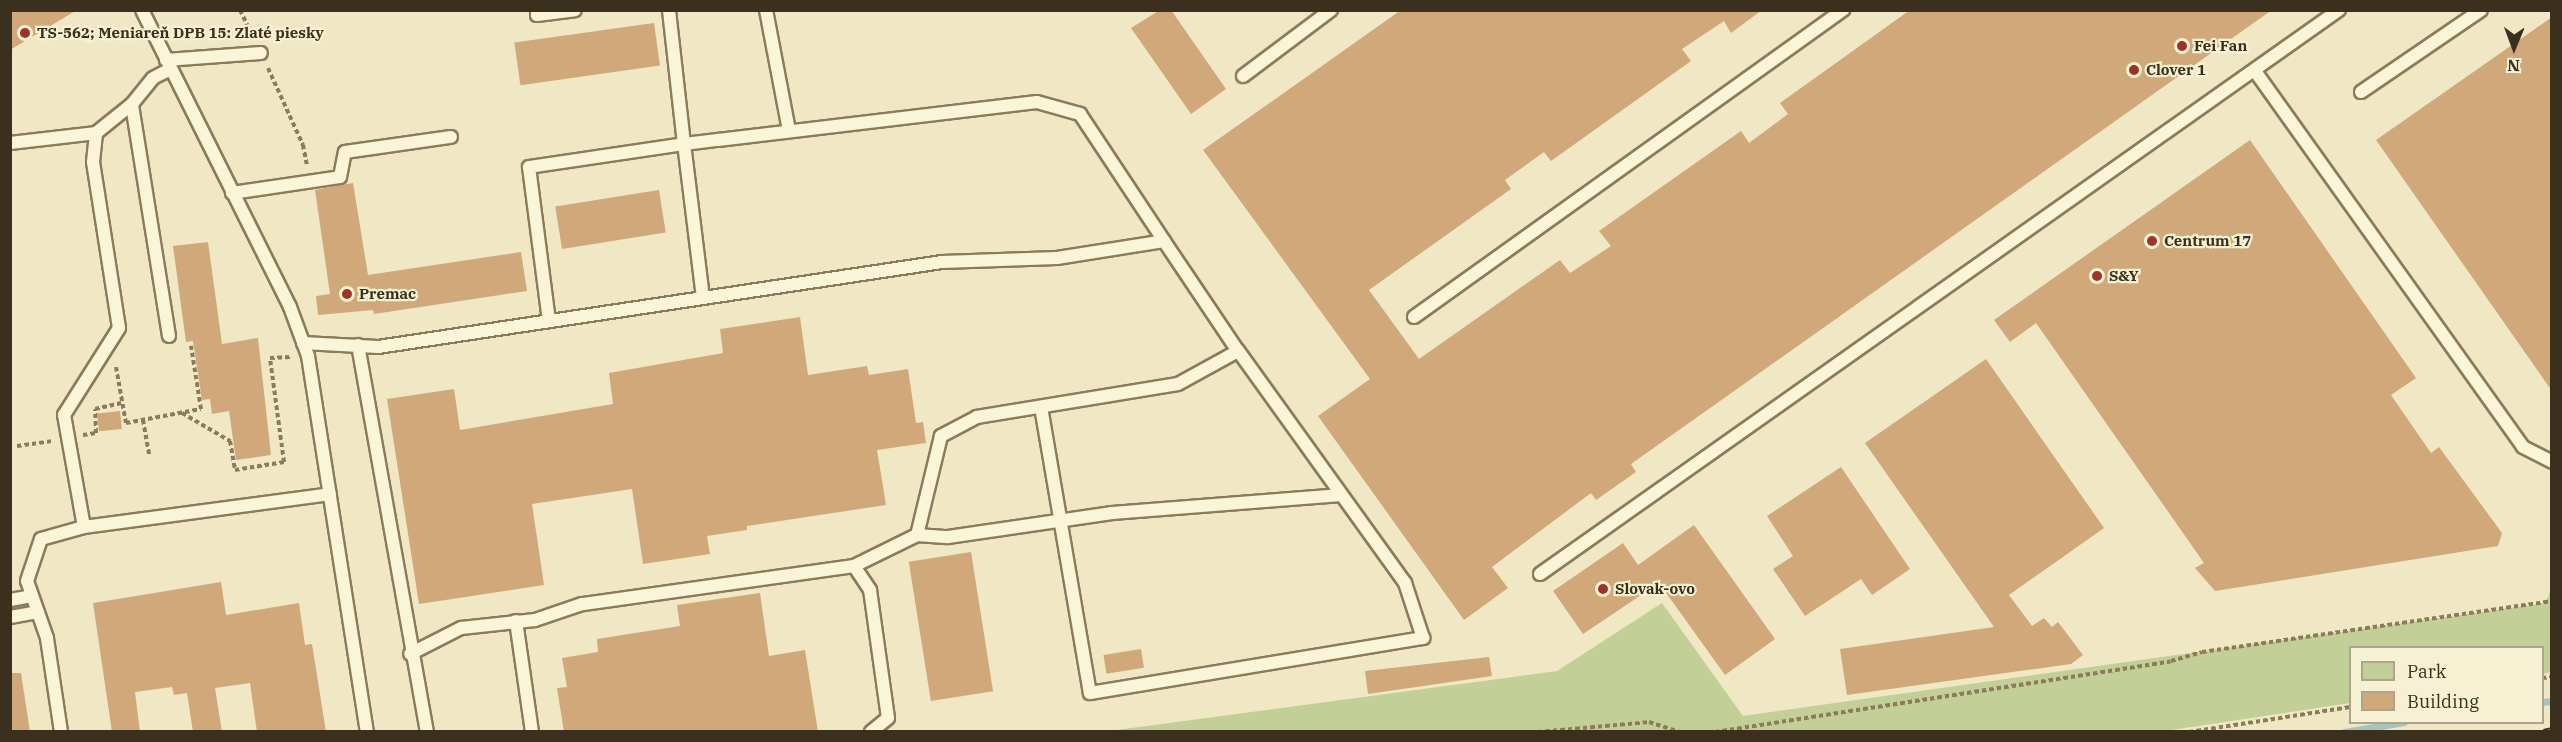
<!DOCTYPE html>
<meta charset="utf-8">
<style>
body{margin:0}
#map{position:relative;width:2562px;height:742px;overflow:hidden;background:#f0e8c4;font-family:"IBM Plex Serif",serif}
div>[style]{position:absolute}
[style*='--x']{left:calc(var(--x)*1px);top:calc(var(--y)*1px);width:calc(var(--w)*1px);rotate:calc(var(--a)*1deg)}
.green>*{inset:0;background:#c2cf97}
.stream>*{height:7px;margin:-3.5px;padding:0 3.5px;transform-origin:3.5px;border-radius:3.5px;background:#a6c3be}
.building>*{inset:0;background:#d0a879;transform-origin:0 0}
.path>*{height:4px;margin-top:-2px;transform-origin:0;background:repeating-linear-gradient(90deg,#8c7b5a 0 4.5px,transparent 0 7.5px)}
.roads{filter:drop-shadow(2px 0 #8c7b5a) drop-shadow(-2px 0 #8c7b5a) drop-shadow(0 2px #8c7b5a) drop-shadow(0 -2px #8c7b5a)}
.service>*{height:12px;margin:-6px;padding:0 6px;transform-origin:6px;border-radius:6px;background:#faf4d8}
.rail>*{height:7px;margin-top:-3.5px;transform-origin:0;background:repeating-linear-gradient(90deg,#f7f1d4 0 14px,#3b301e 0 28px);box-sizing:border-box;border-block:2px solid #3b301e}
.dots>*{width:16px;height:16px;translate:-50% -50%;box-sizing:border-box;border:3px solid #f7f1d4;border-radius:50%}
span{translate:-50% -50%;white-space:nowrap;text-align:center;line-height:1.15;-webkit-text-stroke:4.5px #f7f1d4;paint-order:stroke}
.poi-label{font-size:15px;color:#3b301e;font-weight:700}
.left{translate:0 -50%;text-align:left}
.frame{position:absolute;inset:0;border:12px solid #3b301e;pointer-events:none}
.legend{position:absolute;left:2349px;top:646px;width:195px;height:78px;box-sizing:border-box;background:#f7f1d4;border:2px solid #aca48b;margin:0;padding:8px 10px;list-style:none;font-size:18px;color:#3b301e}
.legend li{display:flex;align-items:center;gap:12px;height:30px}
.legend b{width:30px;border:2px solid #aca48b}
.north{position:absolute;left:2484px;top:18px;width:60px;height:60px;-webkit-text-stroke:4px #f7f1d4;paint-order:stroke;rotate:181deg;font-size:16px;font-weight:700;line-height:24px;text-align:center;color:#3b301e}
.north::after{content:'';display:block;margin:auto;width:21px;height:27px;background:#3b301e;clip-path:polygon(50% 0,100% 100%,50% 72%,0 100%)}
</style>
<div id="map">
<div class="green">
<i style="clip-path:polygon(2551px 589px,2551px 672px,2543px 674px,2542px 648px,2350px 648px,2350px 703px,2165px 731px,1109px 731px,1557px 671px,1662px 603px,1743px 716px,2546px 603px)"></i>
</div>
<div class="stream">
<i style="--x:2542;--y:702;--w:10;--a:-6"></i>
<i style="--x:2344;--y:732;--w:61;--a:-9.5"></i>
</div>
<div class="building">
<i style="clip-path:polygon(10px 10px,77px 10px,10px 50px)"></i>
<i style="clip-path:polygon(1160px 10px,1171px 10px,1226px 89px,1191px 114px,1131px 28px)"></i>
<i style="clip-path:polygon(1401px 10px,1762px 10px,1731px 33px,1724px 21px,1682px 49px,1691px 61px,1551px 161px,1544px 152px,1505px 180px,1511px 189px,1369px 290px,1419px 359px,1560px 260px,1570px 273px,1611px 246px,1599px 231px,1741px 131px,1749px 143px,1788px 114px,1780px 103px,1910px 10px,2272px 10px,1631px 464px,1636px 472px,1596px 500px,1591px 493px,1492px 567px,1508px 588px,1464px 620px,1318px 416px,1370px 379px,1203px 150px)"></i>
<i style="clip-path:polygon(2552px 17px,2552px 391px,2376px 140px)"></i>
<i style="left:654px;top:23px;width:43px;height:141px;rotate:82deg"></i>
<i style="clip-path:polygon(2250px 140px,2416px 378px,2391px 395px,2431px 453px,2439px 447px,2502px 533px,2498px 546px,2215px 591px,2195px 568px,2204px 563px,2036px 323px,2010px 342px,1994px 320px)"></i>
<i style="clip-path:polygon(353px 183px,368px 275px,521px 252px,527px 291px,374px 314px,373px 310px,318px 315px,316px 296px,330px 294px,315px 190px)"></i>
<i style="left:659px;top:190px;width:43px;height:105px;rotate:81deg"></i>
<i style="clip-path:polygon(208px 242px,222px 344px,258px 338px,271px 455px,236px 460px,229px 411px,212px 414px,210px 399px,202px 400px,193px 341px,186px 342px,173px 246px)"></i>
<i style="clip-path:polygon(800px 317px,808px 375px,867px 366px,869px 375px,908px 369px,916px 423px,923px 422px,926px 443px,877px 450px,886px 505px,747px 526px,747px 530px,707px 536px,710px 554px,643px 564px,632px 489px,532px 504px,544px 585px,419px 604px,387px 399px,454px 389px,460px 430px,613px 404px,609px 373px,723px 353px,720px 329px)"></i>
<i style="clip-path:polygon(1986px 359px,2104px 528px,2009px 595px,2032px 626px,2044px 618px,2052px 627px,2058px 622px,2083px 655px,2071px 664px,1847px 695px,1840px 649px,1994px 627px,1865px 443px)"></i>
<i style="left:120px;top:411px;width:18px;height:23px;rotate:84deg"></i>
<i style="clip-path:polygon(1841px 467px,1910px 569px,1872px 595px,1861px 579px,1805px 616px,1773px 569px,1793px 556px,1767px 516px)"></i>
<i style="clip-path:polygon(1694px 525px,1775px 639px,1725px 675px,1659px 583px,1583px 634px,1553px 591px,1623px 543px,1638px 565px)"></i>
<i style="left:971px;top:552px;width:141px;height:63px;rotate:81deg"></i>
<i style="clip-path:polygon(221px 582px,226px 615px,299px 603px,305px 645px,312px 644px,326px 732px,257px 732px,250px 683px,215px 688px,222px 732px,193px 732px,187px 693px,174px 695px,172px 687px,135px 692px,140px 732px,112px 732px,93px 603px)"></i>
<i style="clip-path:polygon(760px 593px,769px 656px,805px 650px,818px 732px,564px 732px,557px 688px,567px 687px,562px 658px,598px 652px,597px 639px,680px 626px,677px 605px)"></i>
<i style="left:1141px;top:649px;width:19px;height:38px;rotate:81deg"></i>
<i style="clip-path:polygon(1489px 657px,1492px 676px,1368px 694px,1365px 671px)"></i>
<i style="clip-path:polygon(10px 673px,21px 673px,30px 732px,10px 732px)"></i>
</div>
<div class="path">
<i style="--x:240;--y:10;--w:30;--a:64"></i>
<i style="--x:268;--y:68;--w:85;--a:65.6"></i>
<i style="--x:303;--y:145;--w:21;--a:79"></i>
<i style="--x:116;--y:367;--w:57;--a:79.9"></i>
<i style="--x:126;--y:423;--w:76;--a:-10.6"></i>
<i style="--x:201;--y:409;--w:64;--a:-99"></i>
<i style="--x:182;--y:413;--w:56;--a:30.3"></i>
<i style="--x:230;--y:441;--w:29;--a:80"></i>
<i style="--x:235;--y:470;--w:50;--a:-9.3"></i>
<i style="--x:284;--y:462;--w:105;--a:-97.7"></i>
<i style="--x:270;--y:358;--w:20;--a:-3"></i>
<i style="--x:143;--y:420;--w:35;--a:80"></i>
<i style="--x:83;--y:435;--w:13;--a:-9"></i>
<i style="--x:96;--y:433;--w:24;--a:-92"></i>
<i style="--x:95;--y:409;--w:27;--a:-13"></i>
<i style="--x:17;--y:446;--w:35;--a:-8"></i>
<i style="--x:2542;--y:678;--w:10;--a:-6"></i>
<i style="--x:1538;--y:732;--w:111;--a:-5.1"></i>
<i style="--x:1649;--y:722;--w:32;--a:18"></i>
<i style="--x:1715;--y:732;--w:461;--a:-8.8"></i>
<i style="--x:2171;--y:661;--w:32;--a:-16"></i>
<i style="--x:2202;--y:652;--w:354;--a:-8.3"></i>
<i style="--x:2189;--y:732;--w:163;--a:-8.8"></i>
</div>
<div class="roads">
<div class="service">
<i style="--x:142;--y:10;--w:332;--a:63.5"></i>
<i style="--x:290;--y:307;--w:52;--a:69.8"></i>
<i style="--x:308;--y:356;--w:381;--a:81.1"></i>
<i style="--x:537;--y:10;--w:5;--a:90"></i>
<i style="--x:537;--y:15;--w:38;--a:-7"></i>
<i style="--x:766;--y:10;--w:123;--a:79.2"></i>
<i style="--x:166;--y:60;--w:95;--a:-4.2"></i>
<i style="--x:2255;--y:71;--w:462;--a:54.5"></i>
<i style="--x:2523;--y:447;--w:33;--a:27"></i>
<i style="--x:1243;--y:76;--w:110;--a:-36.9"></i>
<i style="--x:2361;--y:92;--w:145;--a:-34.3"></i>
<i style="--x:10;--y:143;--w:87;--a:-6.6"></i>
<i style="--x:232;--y:193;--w:109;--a:-8.4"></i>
<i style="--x:340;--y:177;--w:25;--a:-79"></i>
<i style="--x:345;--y:152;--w:107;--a:-8.1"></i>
<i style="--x:703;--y:298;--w:155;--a:-97"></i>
<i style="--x:684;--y:144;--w:34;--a:-7"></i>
<i style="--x:718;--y:140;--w:321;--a:-6.8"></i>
<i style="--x:1037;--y:102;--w:45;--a:15.6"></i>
<i style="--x:1080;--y:114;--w:152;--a:56.5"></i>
<i style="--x:1414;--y:317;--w:528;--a:-35.59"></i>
<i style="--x:549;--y:321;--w:155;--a:-97.4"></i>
<i style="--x:529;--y:167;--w:157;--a:-8.4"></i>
<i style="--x:684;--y:144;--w:135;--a:-96.4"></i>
<i style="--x:169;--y:336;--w:235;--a:-99.1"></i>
<i style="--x:132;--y:104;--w:33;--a:-51"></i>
<i style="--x:153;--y:78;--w:20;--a:-27"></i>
<i style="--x:303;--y:343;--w:75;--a:3.1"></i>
<i style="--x:378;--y:347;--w:570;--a:-8.57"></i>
<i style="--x:942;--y:262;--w:115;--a:-2"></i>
<i style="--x:1057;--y:258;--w:108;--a:-9"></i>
<i style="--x:1164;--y:241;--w:133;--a:56.1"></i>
<i style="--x:1238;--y:351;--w:68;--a:151.2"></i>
<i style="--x:1178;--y:384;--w:204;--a:170.7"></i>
<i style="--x:977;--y:417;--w:41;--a:152.2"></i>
<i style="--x:941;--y:436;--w:102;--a:103.6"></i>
<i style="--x:917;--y:535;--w:70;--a:153.8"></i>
<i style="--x:854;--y:566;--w:275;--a:172"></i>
<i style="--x:582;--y:604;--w:50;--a:161.2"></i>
<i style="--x:535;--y:620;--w:74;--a:173.8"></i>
<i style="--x:461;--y:628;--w:57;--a:153"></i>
<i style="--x:358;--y:345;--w:393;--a:79.9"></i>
<i style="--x:1041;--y:407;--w:290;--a:80.3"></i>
<i style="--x:1090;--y:693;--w:338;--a:-9.4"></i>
<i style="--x:1423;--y:638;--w:58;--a:-108.1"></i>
<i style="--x:1405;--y:583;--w:286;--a:-125.7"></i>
<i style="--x:84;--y:527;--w:114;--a:-100.1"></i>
<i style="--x:64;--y:415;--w:103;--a:-57.7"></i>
<i style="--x:119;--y:328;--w:168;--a:-98.9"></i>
<i style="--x:93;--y:162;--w:29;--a:-84"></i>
<i style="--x:96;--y:133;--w:46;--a:-38.9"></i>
<i style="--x:917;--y:535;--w:31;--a:4"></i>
<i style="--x:948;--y:537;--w:166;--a:-8.3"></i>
<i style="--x:1112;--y:513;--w:230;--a:-4.5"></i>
<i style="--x:854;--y:566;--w:29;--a:56"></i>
<i style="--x:870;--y:590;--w:129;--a:82"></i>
<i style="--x:888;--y:718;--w:22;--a:141"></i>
<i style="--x:1540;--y:574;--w:978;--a:-35.22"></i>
<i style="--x:10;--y:600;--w:22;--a:-10"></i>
<i style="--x:10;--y:617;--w:28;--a:-10"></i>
<i style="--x:516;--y:621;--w:112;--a:81.8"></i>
<i style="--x:61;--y:732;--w:95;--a:-98.5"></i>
<i style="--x:47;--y:638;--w:60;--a:-109.3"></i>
<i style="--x:27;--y:581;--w:44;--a:-71.6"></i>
<i style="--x:41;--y:539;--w:45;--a:-15.6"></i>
<i style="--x:84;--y:527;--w:248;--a:-7.6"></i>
</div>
</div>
<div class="rail">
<i style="--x:2544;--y:732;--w:8;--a:-14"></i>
</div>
<div class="dots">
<i style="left:25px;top:33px;background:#9e3427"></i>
<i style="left:2182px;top:46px;background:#9e3427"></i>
<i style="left:2134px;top:70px;background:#9e3427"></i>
<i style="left:2152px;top:241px;background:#9e3427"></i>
<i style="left:2097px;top:276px;background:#9e3427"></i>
<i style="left:347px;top:294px;background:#9e3427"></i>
<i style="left:1603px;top:589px;background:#9e3427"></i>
</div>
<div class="poi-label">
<span class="left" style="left:37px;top:33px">TS-562; Meniareň DPB 15: Zlaté piesky</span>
<span class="left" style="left:2194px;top:46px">Fei Fan</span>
<span class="left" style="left:2146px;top:70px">Clover 1</span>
<span class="left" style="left:2164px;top:241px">Centrum 17</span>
<span class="left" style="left:2109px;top:276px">S&amp;Y</span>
<span class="left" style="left:359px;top:294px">Premac</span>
<span class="left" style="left:1615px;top:589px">Slovak-ovo</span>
</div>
<div class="frame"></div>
<ul class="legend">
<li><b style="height:16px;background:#c2cf97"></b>Park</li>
<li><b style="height:16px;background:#d0a879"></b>Building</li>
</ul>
<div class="north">N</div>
</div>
